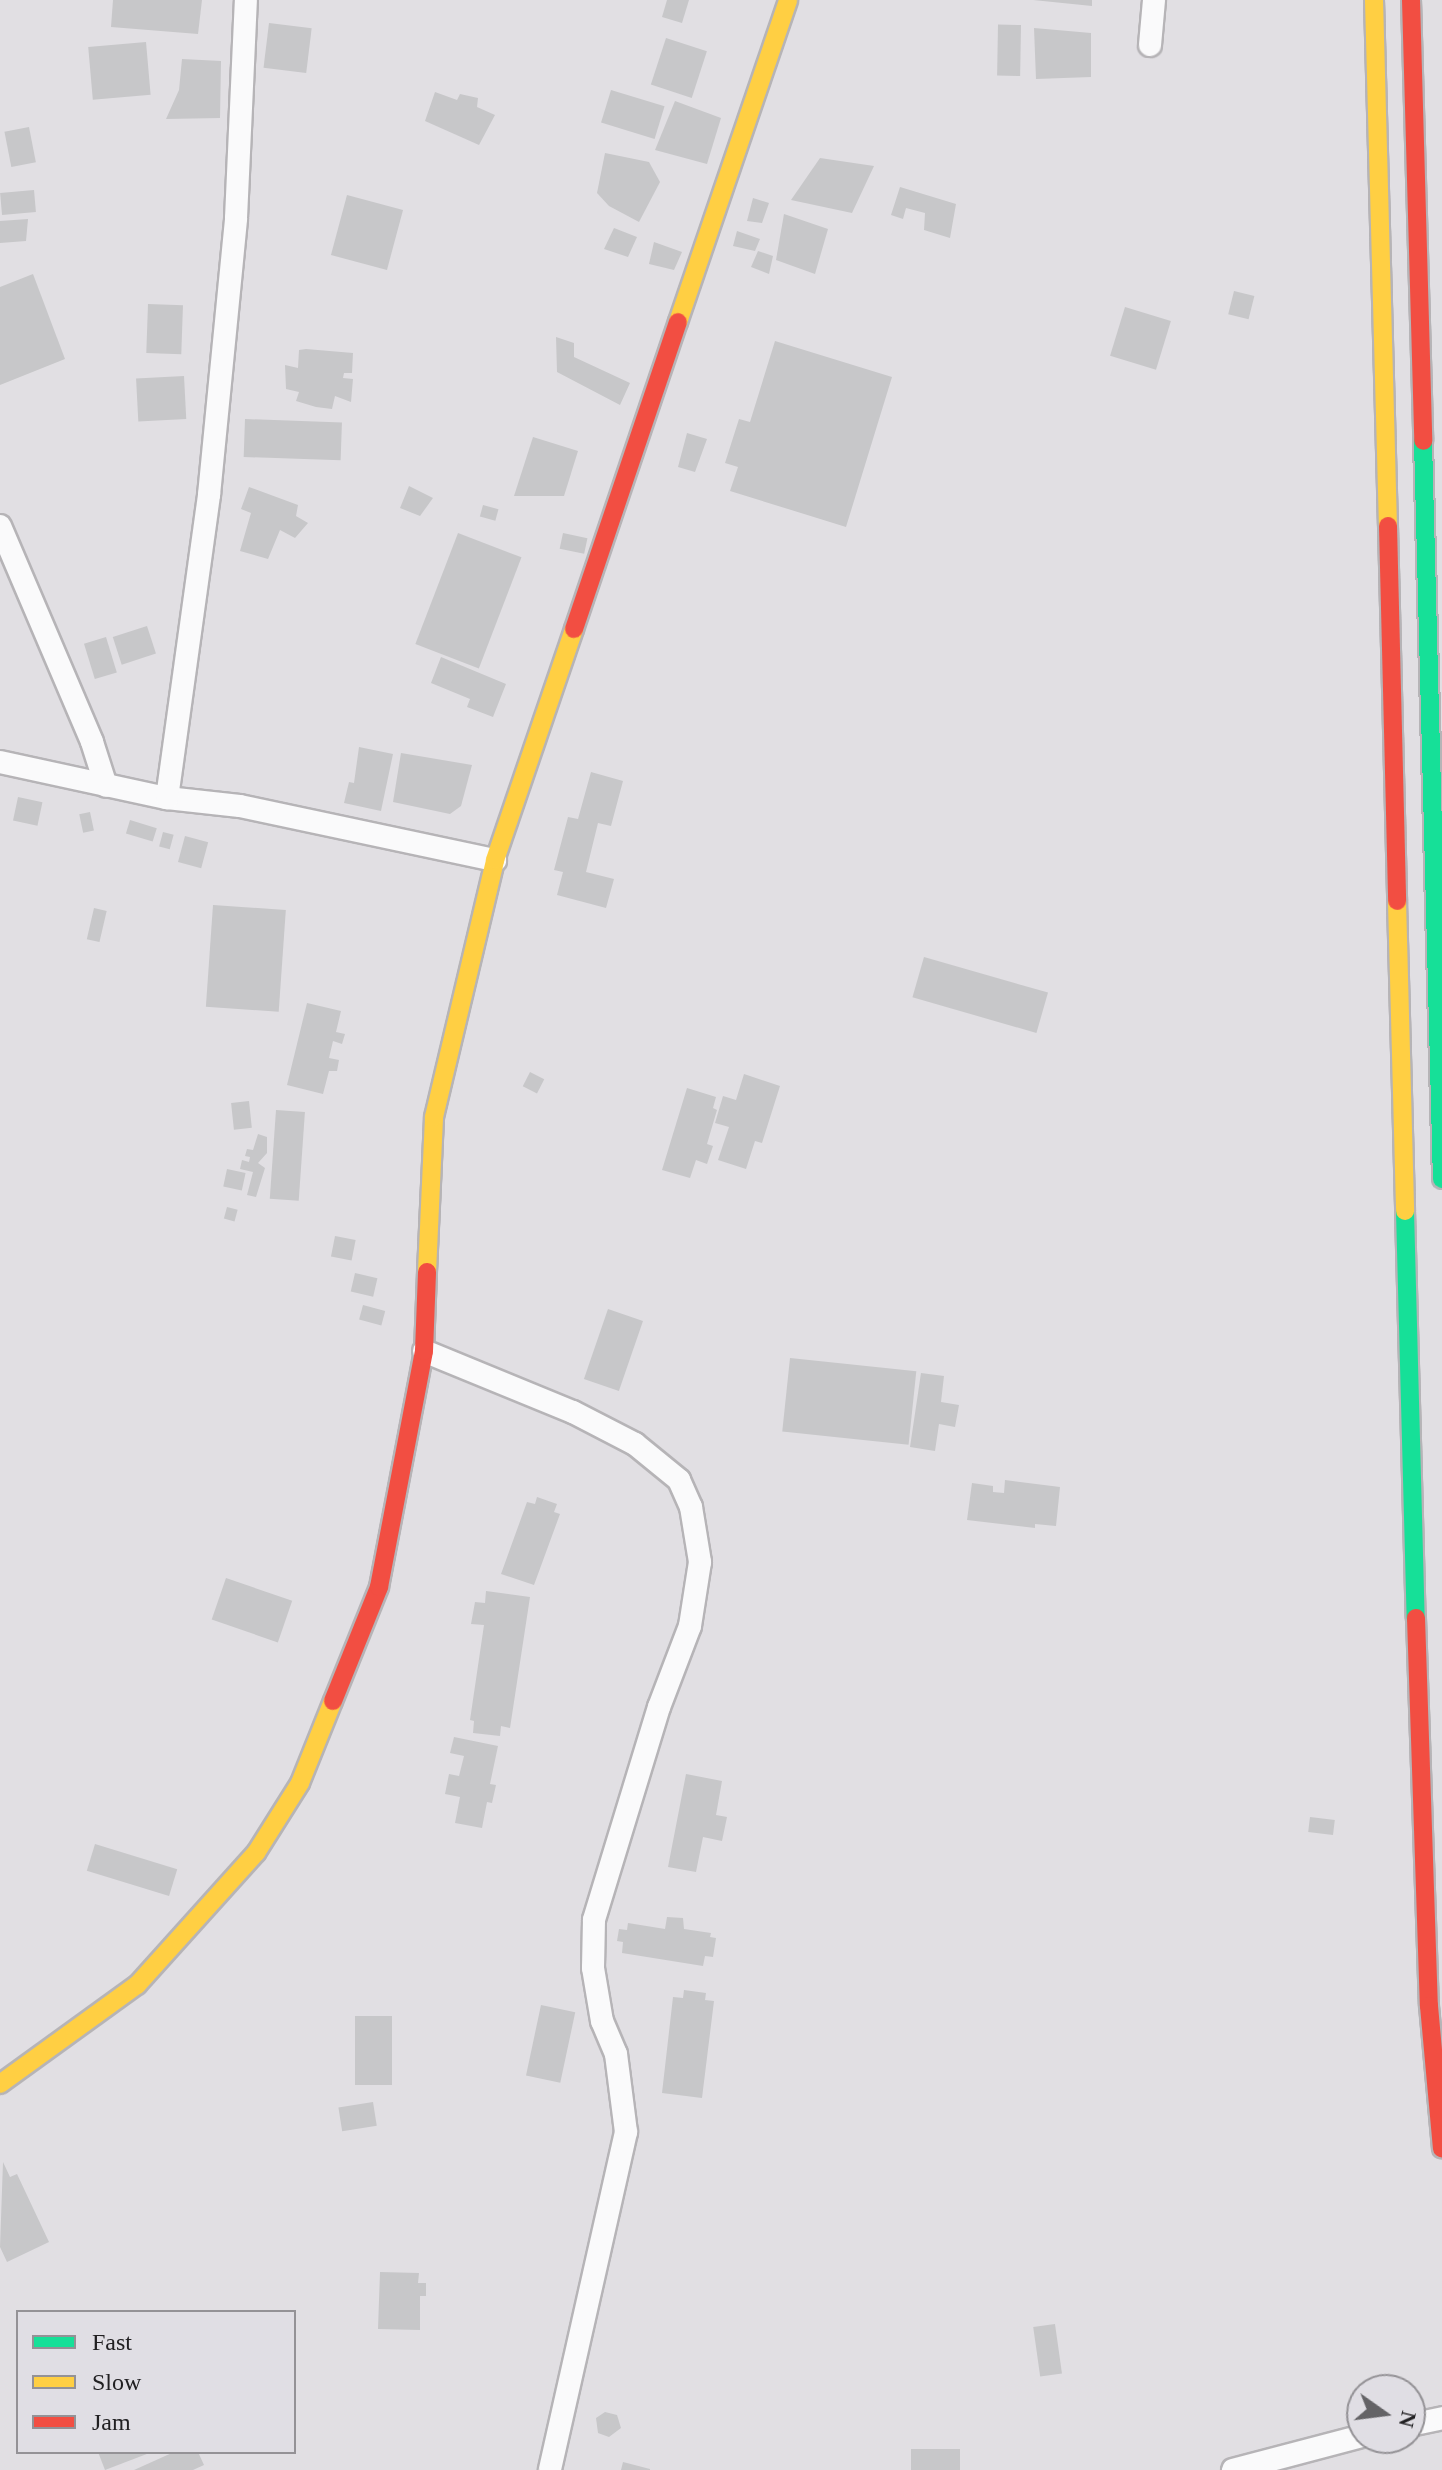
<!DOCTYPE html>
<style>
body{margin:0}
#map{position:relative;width:1442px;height:2470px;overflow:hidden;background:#e1dfe3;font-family:Georgia,serif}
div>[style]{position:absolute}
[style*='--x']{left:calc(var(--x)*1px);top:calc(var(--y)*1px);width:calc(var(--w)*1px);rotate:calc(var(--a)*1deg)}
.building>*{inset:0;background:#c7c7c9;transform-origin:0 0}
.roads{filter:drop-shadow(2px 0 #b6b4b7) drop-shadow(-2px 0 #b6b4b7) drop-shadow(0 2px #b6b4b7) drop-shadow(0 -2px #b6b4b7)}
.street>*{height:22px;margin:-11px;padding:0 11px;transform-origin:11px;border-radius:11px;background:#fafafb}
.fast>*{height:18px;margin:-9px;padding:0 9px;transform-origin:9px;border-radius:9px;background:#16e098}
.slow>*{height:18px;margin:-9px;padding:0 9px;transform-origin:9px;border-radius:9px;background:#ffcf43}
.jam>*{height:18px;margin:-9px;padding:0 9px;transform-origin:9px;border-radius:9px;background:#f24e42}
span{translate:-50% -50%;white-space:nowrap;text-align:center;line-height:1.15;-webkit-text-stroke:7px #e0dee4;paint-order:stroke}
.legend{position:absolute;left:16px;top:2310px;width:280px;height:144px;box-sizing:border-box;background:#e0dee4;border:2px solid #949296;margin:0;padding:10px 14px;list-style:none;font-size:24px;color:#212022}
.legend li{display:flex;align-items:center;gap:16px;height:40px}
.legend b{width:40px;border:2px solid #949296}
.north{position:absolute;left:1346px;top:2374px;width:80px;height:80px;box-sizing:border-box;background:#e0dee4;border:2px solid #949296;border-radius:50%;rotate:104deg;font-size:22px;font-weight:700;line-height:32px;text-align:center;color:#212022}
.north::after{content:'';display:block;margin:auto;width:28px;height:36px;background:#646366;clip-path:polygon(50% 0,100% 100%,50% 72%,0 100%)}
</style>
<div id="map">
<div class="building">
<i style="clip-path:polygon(113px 0,202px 0,198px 34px,111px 27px)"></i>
<i style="clip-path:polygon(667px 0,689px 0,682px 23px,662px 17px)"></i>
<i style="clip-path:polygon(1033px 0,1092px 0,1092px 6px)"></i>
<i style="left:269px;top:23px;width:43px;height:45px;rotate:7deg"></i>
<i style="left:1021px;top:25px;width:51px;height:23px;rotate:91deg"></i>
<i style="clip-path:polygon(1034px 28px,1091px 33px,1091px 77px,1036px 79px)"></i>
<i style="left:666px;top:38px;width:43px;height:49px;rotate:18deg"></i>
<i style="left:146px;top:42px;width:53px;height:58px;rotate:85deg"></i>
<i style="clip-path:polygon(182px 59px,221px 61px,220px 118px,166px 119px,179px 90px)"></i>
<i style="left:611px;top:90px;width:56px;height:34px;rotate:17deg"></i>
<i style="clip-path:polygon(435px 92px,457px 100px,460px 94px,478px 98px,477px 107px,495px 115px,479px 145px,425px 121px)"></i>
<i style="clip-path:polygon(675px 101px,721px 118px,707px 164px,655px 150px)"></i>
<i style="left:29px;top:127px;width:36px;height:25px;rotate:79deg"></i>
<i style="clip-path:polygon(605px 153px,649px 162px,660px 182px,639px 222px,609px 206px,597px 193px)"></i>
<i style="clip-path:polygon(820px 158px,874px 166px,852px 213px,791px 200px)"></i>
<i style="clip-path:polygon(900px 187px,956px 204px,950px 238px,924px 230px,925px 213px,906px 208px,903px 219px,891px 215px)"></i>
<i style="left:34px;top:190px;width:22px;height:34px;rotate:85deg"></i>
<i style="left:347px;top:195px;width:58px;height:62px;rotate:15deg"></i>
<i style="clip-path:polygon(753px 198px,769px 203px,762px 223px,747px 221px)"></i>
<i style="clip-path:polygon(784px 214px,828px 229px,815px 274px,776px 260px)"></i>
<i style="clip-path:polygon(28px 219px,26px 241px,0 243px,0 221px)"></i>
<i style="clip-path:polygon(614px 228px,637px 237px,628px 257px,604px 249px)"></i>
<i style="clip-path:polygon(737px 231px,760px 239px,755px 251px,733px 246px)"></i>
<i style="clip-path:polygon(654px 242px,682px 252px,674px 270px,649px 264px)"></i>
<i style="clip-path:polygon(758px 251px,773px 256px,769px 274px,751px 267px)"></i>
<i style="clip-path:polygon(33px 274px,65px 359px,0 385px,0 287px)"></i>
<i style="left:1234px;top:291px;width:21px;height:24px;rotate:14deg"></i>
<i style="left:148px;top:304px;width:35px;height:49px;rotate:2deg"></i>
<i style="left:1125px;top:307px;width:48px;height:51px;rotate:17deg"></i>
<i style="clip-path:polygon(556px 337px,574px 343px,574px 357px,630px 383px,620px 405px,557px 372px)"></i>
<i style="clip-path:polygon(775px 341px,892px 377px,846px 527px,730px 491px,738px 467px,725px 463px,739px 419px,750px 422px)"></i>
<i style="clip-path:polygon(306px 349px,353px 353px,352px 373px,344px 373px,343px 378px,353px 379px,351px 402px,335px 396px,332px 409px,316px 407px,296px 401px,299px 392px,286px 389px,285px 365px,298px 368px,299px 350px)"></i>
<i style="left:184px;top:376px;width:43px;height:48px;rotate:87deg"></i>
<i style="left:245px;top:419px;width:97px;height:38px;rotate:2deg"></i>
<i style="clip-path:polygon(687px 433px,707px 439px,695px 472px,678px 467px)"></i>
<i style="clip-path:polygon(533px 437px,578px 451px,564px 496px,514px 496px)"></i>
<i style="clip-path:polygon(409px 486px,433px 498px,420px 516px,400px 508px)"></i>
<i style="clip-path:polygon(249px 487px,298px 505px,296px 516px,308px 523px,295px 538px,280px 530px,268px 559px,240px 551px,251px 513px,241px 509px)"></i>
<i style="left:483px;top:505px;width:16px;height:12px;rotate:15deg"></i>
<i style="left:458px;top:533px;width:68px;height:119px;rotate:21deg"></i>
<i style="left:563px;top:533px;width:25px;height:16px;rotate:12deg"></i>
<i style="left:147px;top:626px;width:29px;height:36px;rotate:72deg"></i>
<i style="left:106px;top:637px;width:37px;height:23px;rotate:73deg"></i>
<i style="clip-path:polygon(441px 657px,506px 684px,493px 717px,467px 707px,470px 699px,431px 683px)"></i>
<i style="clip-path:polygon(359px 747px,393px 754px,381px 811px,344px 803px,349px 782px,354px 783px)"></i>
<i style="clip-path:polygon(401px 753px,472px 765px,461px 806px,450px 814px,393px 802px)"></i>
<i style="clip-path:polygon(591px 772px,623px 781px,611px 826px,598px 823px,586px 872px,614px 879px,606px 908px,557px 895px,563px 872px,554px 870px,568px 817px,578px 819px)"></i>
<i style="left:18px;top:797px;width:25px;height:24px;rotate:12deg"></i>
<i style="left:90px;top:812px;width:19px;height:11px;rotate:78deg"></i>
<i style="left:130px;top:820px;width:28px;height:14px;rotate:17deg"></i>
<i style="left:163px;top:832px;width:11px;height:15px;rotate:15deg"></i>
<i style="left:185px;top:836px;width:24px;height:27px;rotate:15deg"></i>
<i style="left:213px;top:905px;width:73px;height:102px;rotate:4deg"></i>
<i style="left:94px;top:908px;width:13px;height:32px;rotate:13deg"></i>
<i style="left:924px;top:957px;width:129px;height:42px;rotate:16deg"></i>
<i style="clip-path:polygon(307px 1003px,341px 1011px,336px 1032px,345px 1034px,342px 1044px,333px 1041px,329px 1058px,339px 1060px,337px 1071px,329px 1071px,323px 1094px,287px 1085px)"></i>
<i style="left:530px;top:1072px;width:16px;height:16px;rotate:27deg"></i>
<i style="clip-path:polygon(744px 1074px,780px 1086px,762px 1143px,755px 1141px,746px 1169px,718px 1160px,729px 1127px,715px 1123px,723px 1096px,736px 1100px)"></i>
<i style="clip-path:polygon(687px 1088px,716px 1097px,713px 1108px,717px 1110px,707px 1144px,713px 1146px,707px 1164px,696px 1160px,690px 1178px,662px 1170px)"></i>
<i style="left:249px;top:1101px;width:27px;height:18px;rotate:84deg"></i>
<i style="left:276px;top:1110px;width:29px;height:89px;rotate:4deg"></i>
<i style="clip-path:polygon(258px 1134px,267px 1137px,267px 1153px,258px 1163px,265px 1168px,256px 1197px,247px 1195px,253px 1172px,240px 1169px,242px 1160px,249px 1162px,250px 1157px,245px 1156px,247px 1149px,253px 1150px)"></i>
<i style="left:227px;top:1169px;width:19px;height:18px;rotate:12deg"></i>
<i style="left:227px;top:1207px;width:11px;height:12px;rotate:15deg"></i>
<i style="left:335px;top:1236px;width:21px;height:21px;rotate:11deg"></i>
<i style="left:355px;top:1273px;width:23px;height:19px;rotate:13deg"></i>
<i style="left:363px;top:1305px;width:23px;height:15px;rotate:15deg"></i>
<i style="left:608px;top:1309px;width:37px;height:74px;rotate:19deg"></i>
<i style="left:790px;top:1358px;width:127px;height:74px;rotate:6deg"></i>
<i style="clip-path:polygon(921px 1373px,944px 1376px,941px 1402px,959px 1405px,955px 1427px,939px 1424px,935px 1451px,910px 1447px)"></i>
<i style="clip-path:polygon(1005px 1480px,1060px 1487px,1056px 1526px,1035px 1524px,1035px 1528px,967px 1520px,972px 1483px,993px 1486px,993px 1492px,1004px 1493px)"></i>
<i style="clip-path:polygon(537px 1497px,557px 1504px,554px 1512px,560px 1514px,534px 1585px,501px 1574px,527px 1502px,535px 1504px)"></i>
<i style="left:226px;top:1578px;width:70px;height:44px;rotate:19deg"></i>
<i style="clip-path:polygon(486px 1591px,530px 1597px,510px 1728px,501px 1726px,500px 1736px,473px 1733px,474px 1721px,470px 1720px,484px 1625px,471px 1624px,475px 1602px,485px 1603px)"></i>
<i style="clip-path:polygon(454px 1737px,498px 1746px,490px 1784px,496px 1785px,492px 1803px,487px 1802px,482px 1828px,455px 1823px,460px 1797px,445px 1794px,449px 1774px,459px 1776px,464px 1756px,450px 1753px)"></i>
<i style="clip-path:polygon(686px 1774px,722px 1781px,716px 1815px,727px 1817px,722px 1841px,703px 1837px,696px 1872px,668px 1867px)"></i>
<i style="left:1310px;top:1817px;width:25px;height:15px;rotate:7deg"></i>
<i style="left:95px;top:1844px;width:86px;height:28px;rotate:17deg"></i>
<i style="clip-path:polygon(667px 1917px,683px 1918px,684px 1929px,711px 1933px,710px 1937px,716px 1938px,713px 1957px,705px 1956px,703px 1966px,622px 1953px,623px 1942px,617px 1941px,619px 1929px,627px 1930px,628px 1923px,665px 1929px)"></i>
<i style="clip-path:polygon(684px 1990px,706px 1993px,705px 2000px,714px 2001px,702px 2098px,662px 2093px,673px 1997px,683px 1998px)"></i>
<i style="left:541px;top:2005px;width:35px;height:72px;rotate:12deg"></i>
<i style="left:355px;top:2016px;width:37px;height:69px"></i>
<i style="left:373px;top:2102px;width:24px;height:35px;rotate:81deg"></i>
<i style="clip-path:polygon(3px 2162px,10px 2177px,17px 2174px,49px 2242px,7px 2262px,0 2247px)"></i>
<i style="clip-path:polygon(380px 2272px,419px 2273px,418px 2283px,426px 2283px,426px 2296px,420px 2296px,420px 2330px,378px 2329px)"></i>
<i style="left:1055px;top:2324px;width:50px;height:22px;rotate:82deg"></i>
<i style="clip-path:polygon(605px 2412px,617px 2415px,621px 2428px,609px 2437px,598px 2433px,596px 2418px)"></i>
<i style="left:911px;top:2449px;width:49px;height:21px"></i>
<i style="clip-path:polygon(98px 2452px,152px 2452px,105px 2470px)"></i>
<i style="clip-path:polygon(174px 2452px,198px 2452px,204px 2465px,193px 2470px,134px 2470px)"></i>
<i style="clip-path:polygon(623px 2462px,650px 2469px,650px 2470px,621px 2470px)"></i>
</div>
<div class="roads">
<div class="street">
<i style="--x:1150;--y:45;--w:45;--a:-84.9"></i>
<i style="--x:0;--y:526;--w:235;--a:66.9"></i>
<i style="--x:92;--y:742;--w:46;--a:72.3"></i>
<i style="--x:0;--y:762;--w:171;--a:12.2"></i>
<i style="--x:167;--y:798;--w:73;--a:6.3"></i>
<i style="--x:240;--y:806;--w:261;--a:12"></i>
<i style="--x:167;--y:798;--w:306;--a:-82.1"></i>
<i style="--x:209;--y:495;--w:278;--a:-84.4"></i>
<i style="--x:236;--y:218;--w:218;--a:-87.4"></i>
<i style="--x:424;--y:1351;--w:161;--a:22.3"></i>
<i style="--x:573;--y:1412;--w:70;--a:27.3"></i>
<i style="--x:635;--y:1444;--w:57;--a:39.3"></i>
<i style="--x:679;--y:1480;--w:30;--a:66"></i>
<i style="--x:691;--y:1507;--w:56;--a:80.7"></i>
<i style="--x:700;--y:1562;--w:65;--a:98.9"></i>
<i style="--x:690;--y:1626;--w:87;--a:110.9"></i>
<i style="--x:659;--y:1707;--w:223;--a:107"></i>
<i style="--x:594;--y:1920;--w:48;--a:91.2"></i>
<i style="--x:593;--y:1968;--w:54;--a:80.4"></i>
<i style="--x:602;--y:2021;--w:36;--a:67"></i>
<i style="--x:616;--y:2054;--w:79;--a:82.7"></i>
<i style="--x:626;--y:2132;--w:346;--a:102.7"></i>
<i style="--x:1410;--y:2425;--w:33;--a:-12"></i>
<i style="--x:1233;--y:2470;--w:133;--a:-14.8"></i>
</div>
<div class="fast">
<i style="--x:1423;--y:441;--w:738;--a:88.53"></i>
<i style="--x:1405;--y:1211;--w:407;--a:88.5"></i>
</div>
<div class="slow">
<i style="--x:1374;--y:0;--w:526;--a:88.48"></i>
<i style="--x:678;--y:322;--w:340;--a:-71.1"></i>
<i style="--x:1397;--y:901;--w:310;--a:88.5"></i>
<i style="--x:427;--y:1272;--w:155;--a:-87.4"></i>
<i style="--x:434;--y:1117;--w:264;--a:-76.6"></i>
<i style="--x:495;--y:860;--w:244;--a:-71.1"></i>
<i style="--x:0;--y:2084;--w:169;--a:-35.9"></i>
<i style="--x:137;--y:1985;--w:178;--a:-48"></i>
<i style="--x:256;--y:1853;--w:83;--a:-57.8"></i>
<i style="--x:300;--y:1783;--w:88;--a:-68.1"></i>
</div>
<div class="jam">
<i style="--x:1411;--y:0;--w:441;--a:88.4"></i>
<i style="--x:1388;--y:526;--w:375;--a:88.6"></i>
<i style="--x:574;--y:629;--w:324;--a:-71.3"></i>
<i style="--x:1416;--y:1618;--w:388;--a:88.1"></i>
<i style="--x:1429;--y:2006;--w:143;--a:84.8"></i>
<i style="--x:333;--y:1701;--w:123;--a:-68"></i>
<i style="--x:379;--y:1587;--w:240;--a:-79.2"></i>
<i style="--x:424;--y:1351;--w:79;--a:-87.8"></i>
</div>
</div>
<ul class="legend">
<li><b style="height:10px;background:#16e098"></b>Fast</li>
<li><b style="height:10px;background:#ffcf43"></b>Slow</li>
<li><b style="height:10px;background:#f24e42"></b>Jam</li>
</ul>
<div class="north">N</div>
</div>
